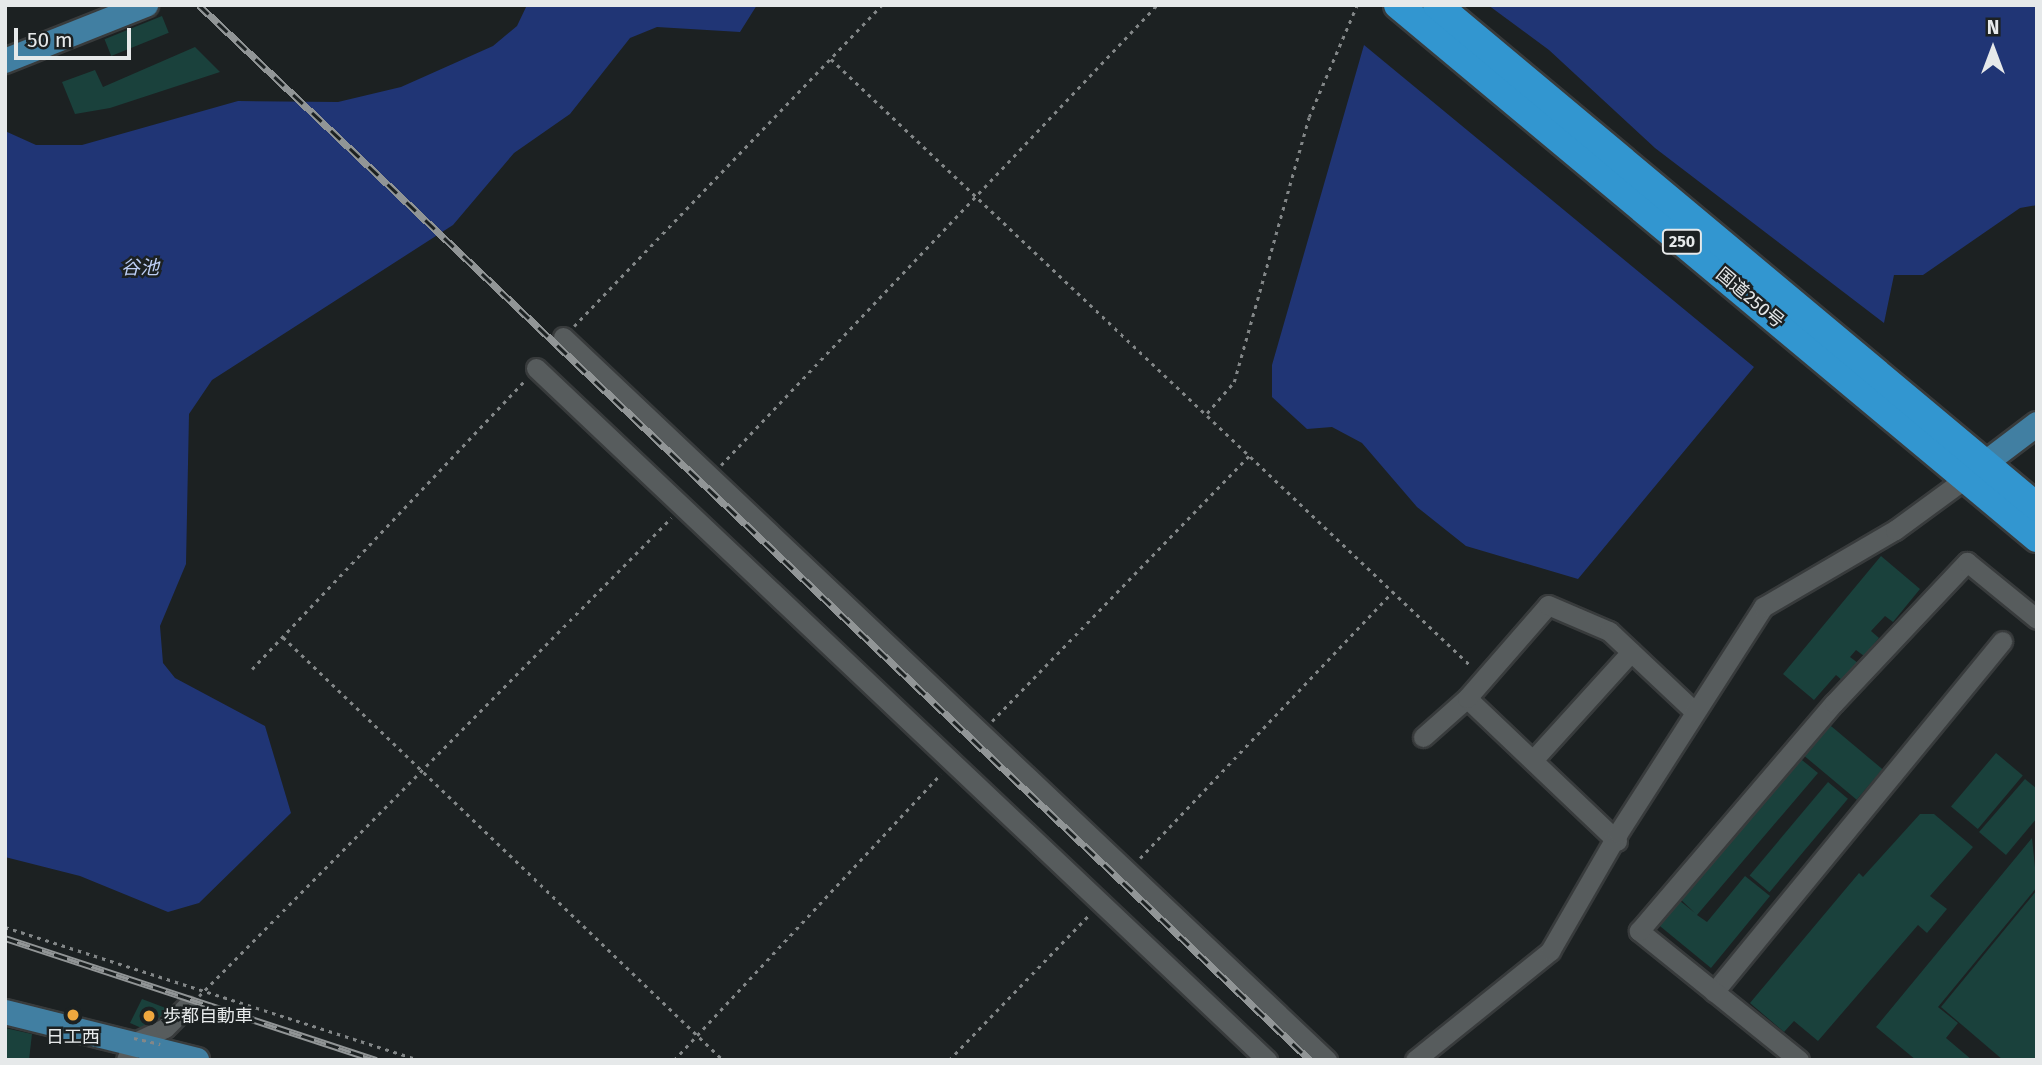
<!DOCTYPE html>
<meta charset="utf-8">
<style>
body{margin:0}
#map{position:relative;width:2042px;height:1065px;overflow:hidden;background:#1c2122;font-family:"Fira Sans","Noto Sans JP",sans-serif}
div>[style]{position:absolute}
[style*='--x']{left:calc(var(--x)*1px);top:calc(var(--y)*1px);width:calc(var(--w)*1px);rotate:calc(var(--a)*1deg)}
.water>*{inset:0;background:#203575}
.building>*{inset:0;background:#1a413c;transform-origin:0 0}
.path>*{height:2.5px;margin-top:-1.25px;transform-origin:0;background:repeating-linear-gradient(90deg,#838788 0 3.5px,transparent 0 8.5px)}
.roads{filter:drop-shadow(2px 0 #383b3c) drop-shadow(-2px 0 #383b3c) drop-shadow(0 2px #383b3c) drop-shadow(0 -2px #383b3c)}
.minor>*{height:19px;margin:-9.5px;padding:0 9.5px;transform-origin:9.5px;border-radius:9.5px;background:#575c5d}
.major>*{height:24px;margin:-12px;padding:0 12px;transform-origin:12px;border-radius:12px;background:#417fa2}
.highway>*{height:28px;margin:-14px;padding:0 14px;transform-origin:14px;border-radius:14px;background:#3296d0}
.rail>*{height:7px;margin-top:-3.5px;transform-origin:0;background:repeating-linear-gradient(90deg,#1c2122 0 13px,#919596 0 26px);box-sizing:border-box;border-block:2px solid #919596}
.path-bridge>*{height:2.5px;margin-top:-1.25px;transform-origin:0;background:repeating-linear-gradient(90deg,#838788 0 3.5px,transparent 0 8.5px)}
.dots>*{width:19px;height:19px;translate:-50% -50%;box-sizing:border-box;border:4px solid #1c2122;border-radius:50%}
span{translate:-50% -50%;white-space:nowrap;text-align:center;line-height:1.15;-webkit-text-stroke:5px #1c2122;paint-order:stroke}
.shield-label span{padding:2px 5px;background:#1c2122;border:2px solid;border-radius:5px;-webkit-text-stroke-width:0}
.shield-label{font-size:16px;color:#e6e9ea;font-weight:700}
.street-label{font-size:18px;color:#e6e9ea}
.poi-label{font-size:18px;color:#e6e9ea}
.left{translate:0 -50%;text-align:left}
.water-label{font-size:19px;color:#bdcef5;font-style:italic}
.frame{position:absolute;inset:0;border:7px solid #e6e9ea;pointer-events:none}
.north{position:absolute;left:1958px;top:14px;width:70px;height:70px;-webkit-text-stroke:5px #1c2122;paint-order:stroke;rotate:0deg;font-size:19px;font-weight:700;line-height:28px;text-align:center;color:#e6e9ea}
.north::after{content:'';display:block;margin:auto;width:24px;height:32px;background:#e6e9ea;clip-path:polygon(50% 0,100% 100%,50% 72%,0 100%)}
.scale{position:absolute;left:14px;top:28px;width:117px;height:32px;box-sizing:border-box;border:4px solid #e6e9ea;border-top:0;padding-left:9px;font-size:21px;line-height:24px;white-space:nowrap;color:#e6e9ea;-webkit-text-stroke:5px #1c2122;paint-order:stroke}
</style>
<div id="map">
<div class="water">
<i style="clip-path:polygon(527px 5px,757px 5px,740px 32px,657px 27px,630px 38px,570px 114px,514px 153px,453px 225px,212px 380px,189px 414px,186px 564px,160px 626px,163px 663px,175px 678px,265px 726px,291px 813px,199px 903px,168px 912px,80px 876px,5px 857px,5px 131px,36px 145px,82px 145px,238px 101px,338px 102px,401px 87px,493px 46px,517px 26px)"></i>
<i style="clip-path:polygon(1488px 5px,2037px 5px,2037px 205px,2020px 208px,1923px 275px,1894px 275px,1884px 323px,1655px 148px,1549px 50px)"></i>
<i style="clip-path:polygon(1364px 45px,1754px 367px,1578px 579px,1466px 546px,1417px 507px,1362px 443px,1332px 427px,1307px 429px,1272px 397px,1272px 365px)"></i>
</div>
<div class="building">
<i style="left:162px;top:16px;width:18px;height:62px;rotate:68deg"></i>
<i style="clip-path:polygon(195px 47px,220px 72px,110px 108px,75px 114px,62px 82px,95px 70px,103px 87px)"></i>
<i style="clip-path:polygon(1881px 556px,1920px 589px,1893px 622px,1885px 616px,1871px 631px,1879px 638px,1864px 656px,1856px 650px,1850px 657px,1858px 663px,1843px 681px,1836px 675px,1814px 700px,1783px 674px)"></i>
<i style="left:1825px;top:721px;width:75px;height:40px;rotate:40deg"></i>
<i style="left:1996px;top:753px;width:35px;height:70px;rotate:40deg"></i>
<i style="clip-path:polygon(1797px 756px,1818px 773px,1697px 915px,1707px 922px,1745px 876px,1770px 896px,1711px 968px,1655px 922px,1675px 897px,1695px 913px,1677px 896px)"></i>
<i style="clip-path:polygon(2025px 779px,2037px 789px,2037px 818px,2006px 855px,1979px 832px)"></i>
<i style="left:1828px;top:782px;width:26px;height:122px;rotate:40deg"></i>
<i style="clip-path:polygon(1920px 814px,1934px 814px,1973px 847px,1930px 896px,1947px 909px,1927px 933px,1918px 925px,1818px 1041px,1794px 1021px,1784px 1032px,1750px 1003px,1859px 873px,1863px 877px)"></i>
<i style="clip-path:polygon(2032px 838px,2037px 887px,1938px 1007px,1958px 1023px,1946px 1038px,1972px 1060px,1916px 1060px,1876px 1027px)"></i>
<i style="clip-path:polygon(2037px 890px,2037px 1060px,2003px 1060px,1941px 1007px)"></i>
<i style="clip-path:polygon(142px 999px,171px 1010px,146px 1030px,130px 1023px)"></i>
<i style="clip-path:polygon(5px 1028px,32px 1034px,29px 1060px,5px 1060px)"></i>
</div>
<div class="path">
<i style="--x:831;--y:59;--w:882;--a:43.48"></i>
<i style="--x:574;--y:326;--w:445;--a:-46.2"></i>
<i style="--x:1207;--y:413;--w:41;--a:-48.9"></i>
<i style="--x:1234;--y:382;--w:275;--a:-74.2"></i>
<i style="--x:1309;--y:117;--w:122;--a:-66.8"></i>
<i style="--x:721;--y:465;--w:634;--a:-46.53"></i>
<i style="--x:283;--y:637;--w:610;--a:43.87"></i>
<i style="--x:252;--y:669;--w:398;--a:-46.6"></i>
<i style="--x:992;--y:721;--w:371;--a:-45.9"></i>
<i style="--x:1140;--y:858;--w:368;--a:-46.5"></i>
<i style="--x:5;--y:927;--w:436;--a:17.8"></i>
<i style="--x:199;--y:996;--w:672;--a:-45.36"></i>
<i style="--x:674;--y:1060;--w:391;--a:-47"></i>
<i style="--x:949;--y:1060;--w:203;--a:-46"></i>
</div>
<div class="roads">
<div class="minor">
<i style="--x:563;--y:337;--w:1052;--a:43.42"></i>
<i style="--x:536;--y:368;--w:1007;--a:43.43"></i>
<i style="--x:1423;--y:737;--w:59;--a:-41.6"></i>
<i style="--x:1533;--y:760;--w:146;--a:-47.8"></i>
<i style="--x:1617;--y:841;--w:207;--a:-136.4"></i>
<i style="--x:1467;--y:698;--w:123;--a:-48.9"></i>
<i style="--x:1548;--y:605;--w:66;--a:23.1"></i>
<i style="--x:1609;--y:631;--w:118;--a:43.3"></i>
<i style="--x:1714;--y:992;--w:454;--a:-50.6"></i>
<i style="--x:126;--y:1060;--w:18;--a:-68"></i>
<i style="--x:133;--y:1043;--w:35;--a:-25"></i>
<i style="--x:165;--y:1028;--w:31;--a:-45"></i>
<i style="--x:1415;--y:1060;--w:174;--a:-38.9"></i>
<i style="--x:1550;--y:951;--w:136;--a:-60"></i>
<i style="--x:1618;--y:833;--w:269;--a:-57.3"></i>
<i style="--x:1763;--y:607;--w:153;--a:-30.3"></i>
<i style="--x:1895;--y:530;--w:88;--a:-36.2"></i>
<i style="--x:1799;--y:1060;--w:206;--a:-141.1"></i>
<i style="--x:1639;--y:931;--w:300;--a:-49.5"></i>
<i style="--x:1834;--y:703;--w:194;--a:-46.7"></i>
<i style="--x:1967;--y:562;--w:90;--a:39.2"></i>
</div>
<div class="major">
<i style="--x:5;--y:61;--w:152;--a:-21.7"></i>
<i style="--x:1971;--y:474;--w:83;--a:-37.1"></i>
<i style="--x:5;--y:1012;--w:198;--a:14"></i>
</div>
<div class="highway">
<i style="--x:1398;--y:5;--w:832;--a:39.83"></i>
<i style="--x:1437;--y:5;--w:782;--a:39.92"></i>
</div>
</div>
<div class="rail">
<i style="--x:199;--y:5;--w:1532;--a:43.52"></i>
<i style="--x:5;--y:938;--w:391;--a:18.2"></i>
</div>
<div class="path-bridge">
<i style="--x:134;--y:1038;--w:27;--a:13"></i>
</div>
<div class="dots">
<i style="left:73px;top:1015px;background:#efa73e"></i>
<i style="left:149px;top:1016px;background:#efa73e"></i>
</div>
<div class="shield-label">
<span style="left:1682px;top:242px">250</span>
</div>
<div class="street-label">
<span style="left:1750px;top:298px;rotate:40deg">国道250号</span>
</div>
<div class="poi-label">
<span class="left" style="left:163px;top:1016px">歩都自動車</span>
<span style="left:73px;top:1037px">日工西</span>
</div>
<div class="water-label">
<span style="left:140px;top:268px">谷池</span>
</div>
<div class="frame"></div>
<div class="north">N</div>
<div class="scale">50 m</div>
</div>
